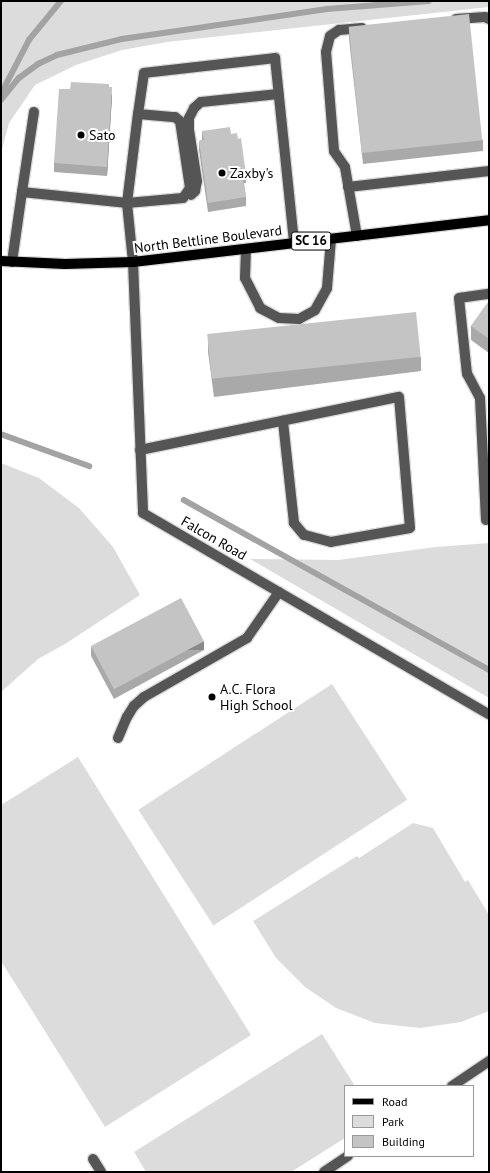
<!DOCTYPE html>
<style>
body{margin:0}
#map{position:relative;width:490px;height:1173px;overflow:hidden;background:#fff;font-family:"PT Sans",sans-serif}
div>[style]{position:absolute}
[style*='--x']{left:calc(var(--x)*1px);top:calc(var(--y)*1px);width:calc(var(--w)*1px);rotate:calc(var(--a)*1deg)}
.green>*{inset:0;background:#dcdcdc;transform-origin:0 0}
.stream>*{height:5.5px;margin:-2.75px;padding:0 2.75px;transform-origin:2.75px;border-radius:2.75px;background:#a3a3a3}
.roads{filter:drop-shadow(1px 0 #dbdbdb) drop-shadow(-1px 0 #dbdbdb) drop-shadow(0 1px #dbdbdb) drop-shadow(0 -1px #dbdbdb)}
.minor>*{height:10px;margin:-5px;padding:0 5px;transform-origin:5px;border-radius:5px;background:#555}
.major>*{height:10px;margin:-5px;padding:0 5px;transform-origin:5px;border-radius:5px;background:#000}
.wall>*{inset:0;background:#a9a9a9}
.shaded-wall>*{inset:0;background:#898989;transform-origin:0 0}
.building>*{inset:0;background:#c4c4c4;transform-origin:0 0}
.dots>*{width:11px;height:11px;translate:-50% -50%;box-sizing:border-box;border:2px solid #fff;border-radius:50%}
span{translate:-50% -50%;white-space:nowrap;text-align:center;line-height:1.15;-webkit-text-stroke:4px #fff;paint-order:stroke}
.shield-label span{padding:1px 3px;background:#fff;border:1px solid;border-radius:3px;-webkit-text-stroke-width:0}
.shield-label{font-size:13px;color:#000;font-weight:700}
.poi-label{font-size:14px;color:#000}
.left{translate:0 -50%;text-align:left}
.street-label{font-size:14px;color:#000}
.frame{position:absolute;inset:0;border:2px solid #000;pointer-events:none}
.legend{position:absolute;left:344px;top:1085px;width:130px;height:72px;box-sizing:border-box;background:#fff;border:1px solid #999;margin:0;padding:5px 7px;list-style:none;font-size:12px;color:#000}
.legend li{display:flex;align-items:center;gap:8px;height:20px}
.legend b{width:20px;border:1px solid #999}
</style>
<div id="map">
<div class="green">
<i style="clip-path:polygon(1px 1px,489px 1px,489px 7px,167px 42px,122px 50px,76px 65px,35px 85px,9px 123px,1px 153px)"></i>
<i style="clip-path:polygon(1px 463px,39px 478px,79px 508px,113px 547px,140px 595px,65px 644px,38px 659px,1px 692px)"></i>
<i style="clip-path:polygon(489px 543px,489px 698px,250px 559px,338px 560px,436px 547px)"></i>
<i style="left:332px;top:684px;width:138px;height:231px;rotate:57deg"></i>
<i style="clip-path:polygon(78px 757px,251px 1035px,105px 1127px,1px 961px,1px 805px)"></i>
<i style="clip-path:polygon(413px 823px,433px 828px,465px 882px,468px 880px,489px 915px,489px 1011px,461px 1022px,420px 1028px,375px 1023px,336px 1008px,305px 987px,276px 958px,253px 921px,357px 856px,359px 858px)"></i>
<i style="clip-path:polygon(322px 1034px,355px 1086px,345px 1086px,345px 1138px,291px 1172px,146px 1172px,134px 1152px)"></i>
</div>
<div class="stream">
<i style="--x:1;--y:94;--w:61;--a:-62.6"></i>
<i style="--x:29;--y:40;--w:50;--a:-50.6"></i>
<i style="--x:1;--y:100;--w:28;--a:-51"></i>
<i style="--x:19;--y:78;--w:24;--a:-36"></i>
<i style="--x:38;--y:64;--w:21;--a:-25"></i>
<i style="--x:57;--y:55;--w:67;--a:-13.8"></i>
<i style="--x:122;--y:39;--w:207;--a:-8.3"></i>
<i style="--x:327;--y:9;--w:102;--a:-4.5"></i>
<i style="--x:1;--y:434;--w:94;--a:20"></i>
<i style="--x:184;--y:500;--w:349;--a:29.1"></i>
</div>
<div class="roads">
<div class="minor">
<i style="--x:456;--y:19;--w:29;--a:-4"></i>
<i style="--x:485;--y:17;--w:4;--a:27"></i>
<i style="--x:138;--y:114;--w:37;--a:5"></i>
<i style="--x:175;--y:117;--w:6;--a:39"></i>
<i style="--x:180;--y:121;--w:68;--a:81.5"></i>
<i style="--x:190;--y:188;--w:12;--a:125"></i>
<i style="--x:183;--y:198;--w:56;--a:174.9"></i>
<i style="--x:127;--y:203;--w:90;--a:-83"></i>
<i style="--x:138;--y:114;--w:41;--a:-81.7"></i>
<i style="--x:144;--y:73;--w:132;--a:-6.5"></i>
<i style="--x:275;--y:58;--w:186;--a:84.1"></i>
<i style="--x:348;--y:187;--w:142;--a:-6.5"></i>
<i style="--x:22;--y:192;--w:81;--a:-81.5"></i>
<i style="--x:191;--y:195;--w:6;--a:-45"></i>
<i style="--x:195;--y:191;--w:10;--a:-79"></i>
<i style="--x:197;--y:181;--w:52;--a:-98.9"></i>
<i style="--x:189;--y:130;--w:12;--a:-90"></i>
<i style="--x:189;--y:118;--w:11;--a:-63"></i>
<i style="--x:194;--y:108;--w:9;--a:-41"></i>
<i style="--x:201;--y:102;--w:78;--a:-5.9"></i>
<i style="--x:357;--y:236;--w:70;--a:-99.9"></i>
<i style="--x:345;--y:167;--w:19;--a:-125"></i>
<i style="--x:334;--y:151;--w:99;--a:-94.6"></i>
<i style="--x:326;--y:52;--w:16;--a:-76"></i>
<i style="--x:330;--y:36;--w:11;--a:-34"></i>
<i style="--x:339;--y:30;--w:23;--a:-5"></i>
<i style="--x:246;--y:249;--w:29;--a:92"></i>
<i style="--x:245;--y:278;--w:34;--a:63"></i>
<i style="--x:260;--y:308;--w:21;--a:28"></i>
<i style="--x:279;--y:318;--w:20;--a:3"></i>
<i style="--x:299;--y:319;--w:18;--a:-29"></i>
<i style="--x:315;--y:310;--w:25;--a:-61"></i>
<i style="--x:327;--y:288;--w:49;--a:-85.3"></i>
<i style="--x:12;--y:262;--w:71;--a:-81.9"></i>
<i style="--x:22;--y:192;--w:106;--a:6"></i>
<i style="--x:127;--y:203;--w:59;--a:84.2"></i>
<i style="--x:133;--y:262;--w:251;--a:87.7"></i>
<i style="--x:143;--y:513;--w:400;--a:30.2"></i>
<i style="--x:140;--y:450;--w:264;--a:-11.6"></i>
<i style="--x:399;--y:397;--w:131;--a:85.2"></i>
<i style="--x:410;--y:528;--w:80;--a:170"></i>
<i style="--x:331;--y:542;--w:28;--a:-165"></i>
<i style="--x:304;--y:535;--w:16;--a:-130"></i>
<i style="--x:294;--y:523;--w:103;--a:-96.2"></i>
<i style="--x:486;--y:520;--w:122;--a:-92.8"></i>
<i style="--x:480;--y:398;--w:27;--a:-118"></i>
<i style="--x:467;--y:374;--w:76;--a:-96"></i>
<i style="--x:459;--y:298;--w:30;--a:-8"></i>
<i style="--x:118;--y:738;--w:23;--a:-67"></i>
<i style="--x:127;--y:717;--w:13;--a:-58"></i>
<i style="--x:134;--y:706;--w:13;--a:-42"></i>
<i style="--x:144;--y:697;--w:119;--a:-29.8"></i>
<i style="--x:247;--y:638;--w:56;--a:-55.2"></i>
<i style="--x:452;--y:1086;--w:45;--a:-34"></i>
<i style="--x:93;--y:1159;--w:15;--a:58"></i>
<i style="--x:324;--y:1172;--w:29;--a:-34"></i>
</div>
<div class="major">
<i style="--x:1;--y:261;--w:64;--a:2.7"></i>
<i style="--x:65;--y:264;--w:68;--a:-1.7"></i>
<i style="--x:133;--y:262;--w:358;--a:-6.7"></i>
</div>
</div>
<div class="wall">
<i style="clip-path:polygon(349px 28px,483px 140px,483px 151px,363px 164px,349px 39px)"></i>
<i style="clip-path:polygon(109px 87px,112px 96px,107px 176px,54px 172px,54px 163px,70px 89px)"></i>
<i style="clip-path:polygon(202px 131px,231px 134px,238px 139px,246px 174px,246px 183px,244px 183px,246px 197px,246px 206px,208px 212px,199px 150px,199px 141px,202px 140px)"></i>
<i style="clip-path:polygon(489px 301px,489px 353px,471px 340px,471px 326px)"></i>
<i style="clip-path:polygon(208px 338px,421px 357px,421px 371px,214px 397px,208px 352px)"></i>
<i style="clip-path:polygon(91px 647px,204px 650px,114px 699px,91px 656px)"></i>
</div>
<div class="shaded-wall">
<i style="clip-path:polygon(112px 87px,112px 96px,107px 176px,107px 167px)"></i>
<i style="left:204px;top:641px;width:9px;height:102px;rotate:90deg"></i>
</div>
<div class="building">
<i style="left:469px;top:14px;width:127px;height:121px;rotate:84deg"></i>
<i style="clip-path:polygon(71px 82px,109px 84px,109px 87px,112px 87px,107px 167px,54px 163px,59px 89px,70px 89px)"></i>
<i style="clip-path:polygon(230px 127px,231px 134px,237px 133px,238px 139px,241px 138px,246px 174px,242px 174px,246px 197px,208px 203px,199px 141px,204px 140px,202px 131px)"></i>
<i style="clip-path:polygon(489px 301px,489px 339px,471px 326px)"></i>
<i style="left:416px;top:312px;width:45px;height:210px;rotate:84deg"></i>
<i style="left:181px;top:598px;width:49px;height:102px;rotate:62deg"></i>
</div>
<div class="dots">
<i style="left:81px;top:135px;background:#000"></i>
<i style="left:222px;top:173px;background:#000"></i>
<i style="left:212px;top:697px;background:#000"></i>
</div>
<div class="shield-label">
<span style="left:311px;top:241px">SC 16</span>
</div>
<div class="poi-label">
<span class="left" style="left:89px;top:135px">Sato</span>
<span class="left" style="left:230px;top:173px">Zaxby's</span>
<span class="left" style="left:220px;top:697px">A.C. Flora<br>High School</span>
</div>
<div class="street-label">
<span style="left:208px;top:239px;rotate:-7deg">North Beltline Boulevard</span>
<span style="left:214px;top:538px;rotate:30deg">Falcon Road</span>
</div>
<div class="frame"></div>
<ul class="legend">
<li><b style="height:5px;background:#000"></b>Road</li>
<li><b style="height:11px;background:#dcdcdc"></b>Park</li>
<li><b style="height:11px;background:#c4c4c4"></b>Building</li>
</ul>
</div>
